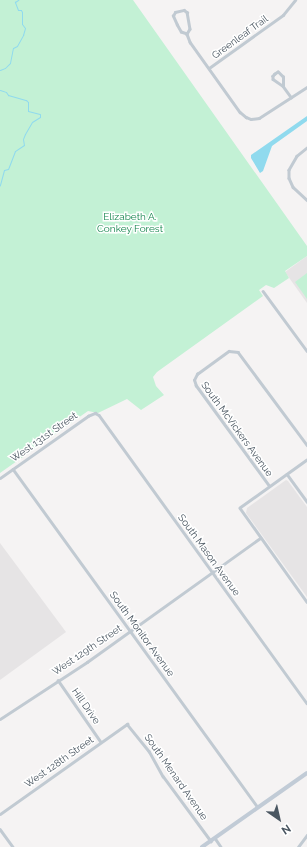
<!DOCTYPE html>
<style>
body{margin:0}
#map{position:relative;width:307px;height:847px;overflow:hidden;background:#f5f3f3;font-family:Raleway,sans-serif}
div>[style]{position:absolute}
[style*='--x']{left:calc(var(--x)*1px);top:calc(var(--y)*1px);width:calc(var(--w)*1px);rotate:calc(var(--a)*1deg)}
.education>*{inset:0;background:#e6e4e5}
.green>*{inset:0;background:#c3f1d5}
.water>*{inset:0;background:#90daee}
.stream>*{height:1px;margin:-0.5px;padding:0 0.5px;transform-origin:0.5px;border-radius:0.5px;background:#90daee}
.street>*{height:2.5px;margin:-1.25px;padding:0 1.25px;transform-origin:1.25px;border-radius:1.25px;background:#c1cad2}
.secondary>*{height:4px;margin:-2px;padding:0 2px;transform-origin:2px;border-radius:2px;background:#c1cbd6}
span{translate:-50% -50%;white-space:nowrap;text-align:center;line-height:1.15;-webkit-text-stroke:3px #fff;paint-order:stroke}
.street-label{font-size:10px;color:#4a5661}
.park-label{font-size:10px;color:#17864f}
.north{position:absolute;left:259px;top:799px;width:40px;height:40px;-webkit-text-stroke:3px #fff;paint-order:stroke;rotate:146deg;font-size:11px;font-weight:700;line-height:16px;text-align:center;color:#4a5661}
.north::after{content:'';display:block;margin:auto;width:14px;height:18px;background:#4a5661;clip-path:polygon(50% 0,100% 100%,50% 72%,0 100%)}
</style>
<div id="map">
<div class="education">
<i style="clip-path:polygon(307px 256px,307px 303px,285px 272px)"></i>
<i style="clip-path:polygon(286px 480px,288px 481px,307px 507px,307px 597px,246px 513px,247px 508px)"></i>
<i style="clip-path:polygon(0 543px,66px 632px,0 680px)"></i>
</div>
<div class="green">
<i style="clip-path:polygon(0 0,133px 0,307px 246px,307px 256px,285px 271px,289px 278px,274px 288px,266px 285px,259px 290px,263px 296px,157px 372px,153px 377px,156px 386px,164px 395px,141px 410px,127px 399px,98px 413px,88px 411px,0 473px)"></i>
<i style="clip-path:polygon(307px 273px,307px 299px,295px 282px)"></i>
</div>
<div class="water">
<i style="clip-path:polygon(307px 116px,307px 121px,272px 146px,263px 171px,260px 173px,251px 158px,251px 155px)"></i>
</div>
<div class="stream">
<i style="--x:0;--y:70;--w:5;--a:-22"></i>
<i style="--x:5;--y:68;--w:7;--a:-45"></i>
<i style="--x:10;--y:63;--w:15;--a:-79"></i>
<i style="--x:13;--y:48;--w:4;--a:-27"></i>
<i style="--x:17;--y:46;--w:13;--a:-61"></i>
<i style="--x:23;--y:35;--w:7;--a:-74"></i>
<i style="--x:25;--y:28;--w:5;--a:-127"></i>
<i style="--x:22;--y:24;--w:12;--a:-90"></i>
<i style="--x:22;--y:12;--w:2;--a:-117"></i>
<i style="--x:21;--y:10;--w:3;--a:180"></i>
<i style="--x:18;--y:10;--w:9;--a:-111"></i>
<i style="--x:15;--y:2;--w:4;--a:-34"></i>
<i style="--x:0;--y:90;--w:6;--a:18"></i>
<i style="--x:6;--y:92;--w:4;--a:56"></i>
<i style="--x:8;--y:95;--w:19;--a:16"></i>
<i style="--x:26;--y:100;--w:3;--a:45"></i>
<i style="--x:28;--y:102;--w:9;--a:90"></i>
<i style="--x:28;--y:111;--w:12;--a:14"></i>
<i style="--x:40;--y:114;--w:3;--a:90"></i>
<i style="--x:40;--y:117;--w:9;--a:148"></i>
<i style="--x:32;--y:122;--w:14;--a:120"></i>
<i style="--x:25;--y:134;--w:5;--a:112"></i>
<i style="--x:23;--y:139;--w:6;--a:81"></i>
<i style="--x:24;--y:145;--w:11;--a:146"></i>
<i style="--x:15;--y:151;--w:19;--a:111"></i>
<i style="--x:8;--y:169;--w:4;--a:166"></i>
<i style="--x:4;--y:170;--w:16;--a:105"></i>
</div>
<div class="street">
<i style="--x:187;--y:34;--w:6;--a:-162"></i>
<i style="--x:181;--y:32;--w:8;--a:-120"></i>
<i style="--x:177;--y:25;--w:10;--a:-114"></i>
<i style="--x:173;--y:16;--w:4;--a:-63"></i>
<i style="--x:175;--y:12;--w:9;--a:-13"></i>
<i style="--x:184;--y:10;--w:4;--a:34"></i>
<i style="--x:187;--y:12;--w:17;--a:80"></i>
<i style="--x:190;--y:29;--w:6;--a:121"></i>
<i style="--x:187;--y:34;--w:9;--a:69"></i>
<i style="--x:190;--y:42;--w:86;--a:54.5"></i>
<i style="--x:240;--y:112;--w:8;--a:40"></i>
<i style="--x:246;--y:117;--w:5;--a:22"></i>
<i style="--x:251;--y:119;--w:8;--a:-7"></i>
<i style="--x:259;--y:118;--w:57;--a:-32.9"></i>
<i style="--x:209;--y:68;--w:91;--a:-35.6"></i>
<i style="--x:283;--y:15;--w:19;--a:-51"></i>
<i style="--x:283;--y:86;--w:9;--a:-90"></i>
<i style="--x:283;--y:77;--w:7;--a:-135"></i>
<i style="--x:278;--y:72;--w:4;--a:146"></i>
<i style="--x:275;--y:74;--w:3;--a:135"></i>
<i style="--x:273;--y:76;--w:3;--a:90"></i>
<i style="--x:273;--y:79;--w:12;--a:35"></i>
<i style="--x:283;--y:86;--w:14;--a:54"></i>
<i style="--x:307;--y:148;--w:13;--a:141"></i>
<i style="--x:297;--y:156;--w:16;--a:120"></i>
<i style="--x:289;--y:170;--w:8;--a:90"></i>
<i style="--x:289;--y:178;--w:10;--a:66"></i>
<i style="--x:293;--y:187;--w:19;--a:43"></i>
<i style="--x:263;--y:291;--w:74;--a:53.7"></i>
<i style="--x:307;--y:460;--w:82;--a:144.4"></i>
<i style="--x:240;--y:508;--w:115;--a:54.5"></i>
<i style="--x:13;--y:469;--w:417;--a:54.1"></i>
<i style="--x:287;--y:474;--w:34;--a:54"></i>
<i style="--x:0;--y:478;--w:108;--a:-35.2"></i>
<i style="--x:88;--y:416;--w:8;--a:-23"></i>
<i style="--x:95;--y:413;--w:4;--a:27"></i>
<i style="--x:99;--y:415;--w:355;--a:54.2"></i>
<i style="--x:269;--y:486;--w:124;--a:-126.1"></i>
<i style="--x:196;--y:386;--w:6;--a:-108"></i>
<i style="--x:194;--y:380;--w:7;--a:-63"></i>
<i style="--x:197;--y:374;--w:39;--a:-36"></i>
<i style="--x:229;--y:351;--w:9;--a:6"></i>
<i style="--x:238;--y:352;--w:116;--a:53.4"></i>
<i style="--x:58;--y:680;--w:75;--a:55.3"></i>
<i style="--x:0;--y:719;--w:104;--a:-33.2"></i>
<i style="--x:87;--y:662;--w:213;--a:-35.6"></i>
<i style="--x:0;--y:814;--w:156;--a:-35.3"></i>
<i style="--x:127;--y:724;--w:35;--a:51"></i>
<i style="--x:149;--y:751;--w:29;--a:61"></i>
<i style="--x:163;--y:776;--w:81;--a:53.6"></i>
<i style="--x:0;--y:829;--w:22;--a:54"></i>
<i style="--x:215;--y:838;--w:11;--a:56"></i>
<i style="--x:298;--y:847;--w:15;--a:-53"></i>
</div>
<div class="secondary">
<i style="--x:202;--y:847;--w:128;--a:-35.2"></i>
</div>
<div class="street-label">
<span style="left:240px;top:37px;rotate:-36deg">Greenleaf Trail</span>
<span style="left:237px;top:429px;rotate:54deg">South McVickers Avenue</span>
<span style="left:44px;top:437px;rotate:-35deg">West 131st Street</span>
<span style="left:209px;top:555px;rotate:54deg">South Mason Avenue</span>
<span style="left:142px;top:634px;rotate:54deg">South Monitor Avenue</span>
<span style="left:87px;top:650px;rotate:-34deg">West 129th Street</span>
<span style="left:86px;top:706px;rotate:55deg">Hill Drive</span>
<span style="left:59px;top:762px;rotate:-35deg">West 128th Street</span>
<span style="left:176px;top:777px;rotate:55deg">South Menard Avenue</span>
</div>
<div class="park-label">
<span style="left:130px;top:222px">Elizabeth A.<br>Conkey Forest</span>
</div>
<div class="north">N</div>
</div>
